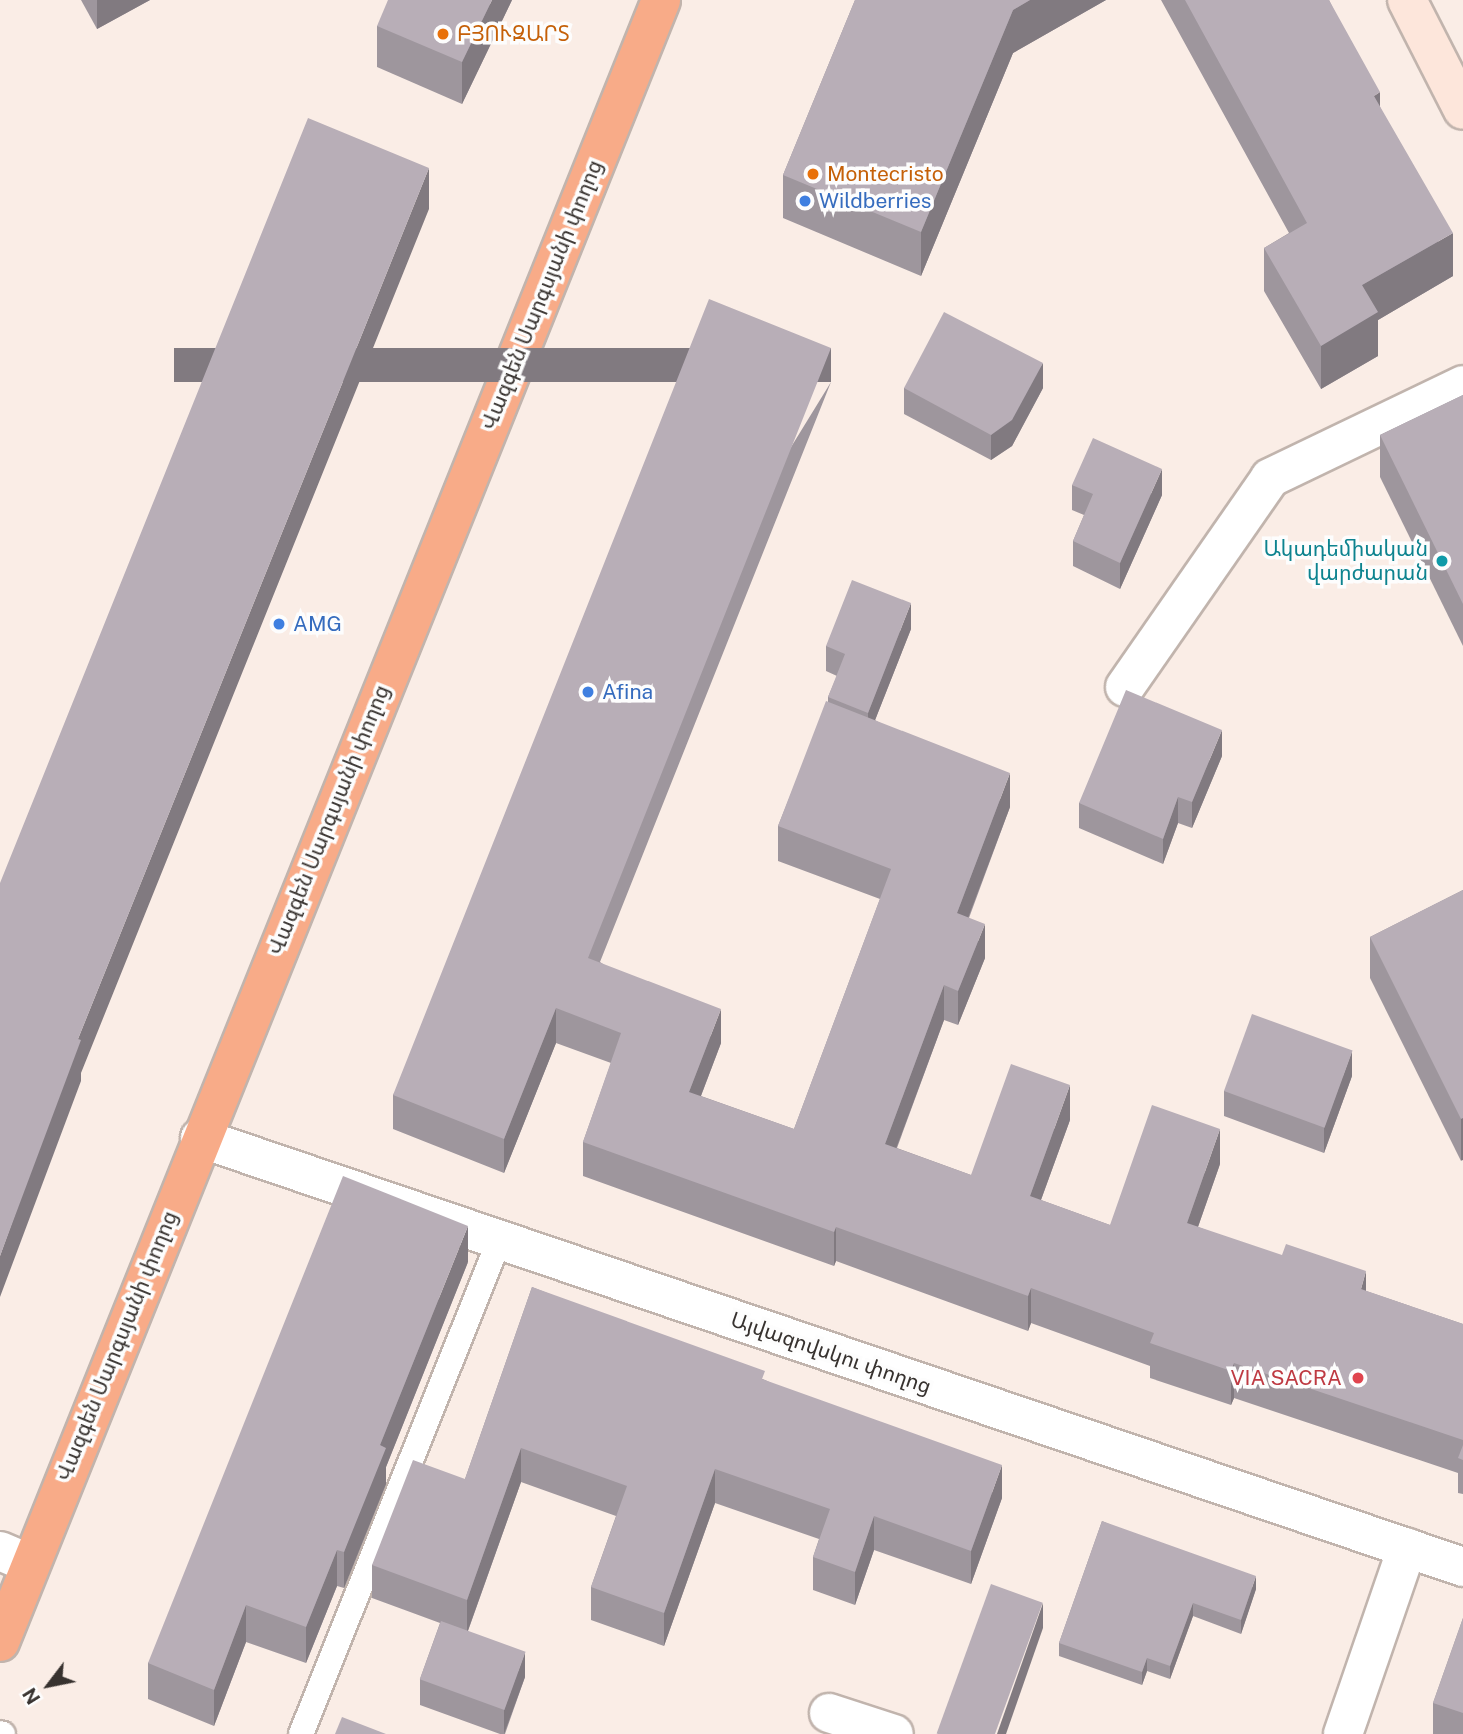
<!DOCTYPE html>
<meta charset="utf-8">
<style>
body{margin:0}
#map{position:relative;width:1463px;height:1734px;overflow:hidden;background:#faede6;font-family:"Public Sans","Noto Sans Armenian",sans-serif}
div>[style]{position:absolute}
[style*='--x']{left:calc(var(--x)*1px);top:calc(var(--y)*1px);width:calc(var(--w)*1px);rotate:calc(var(--a)*1deg)}
.roads{filter:drop-shadow(2px 0 #c1b4ad) drop-shadow(-2px 0 #c1b4ad) drop-shadow(0 2px #c1b4ad) drop-shadow(0 -2px #c1b4ad)}
.lane>*{height:24px;margin:-12px;padding:0 12px;transform-origin:12px;border-radius:12px;background:#fff}
.street>*{height:38px;margin:-19px;padding:0 19px;transform-origin:19px;border-radius:19px;background:#fff}
.secondary>*{height:38px;margin:-19px;padding:0 19px;transform-origin:19px;border-radius:19px;background:#fde6db}
.highway>*{height:38px;margin:-19px;padding:0 19px;transform-origin:19px;border-radius:19px;background:#f8ab88}
.wall>*{inset:0;background:#9e969d}
.shaded-wall>*{inset:0;background:#817a80;transform-origin:0 0}
.building>*{inset:0;background:#b8aeb7;transform-origin:0 0}
.dots>*{width:19px;height:19px;translate:-50% -50%;box-sizing:border-box;border:4px solid #fdfdfd;border-radius:50%}
span{translate:-50% -50%;white-space:nowrap;text-align:center;line-height:1.15;-webkit-text-stroke:7px #fdfdfd;paint-order:stroke}
.food-label{font-size:21px;color:#c56008}
.left{translate:0 -50%;text-align:left}
.shop-label{font-size:21px;color:#366cbe}
.street-label{font-size:21px;color:#37322f}
.culture-label{font-size:21px;color:#0d838f}
.right{translate:-100% -50%;text-align:right}
.health-label{font-size:21px;color:#be3a42}
.north{position:absolute;left:14px;top:1650px;width:70px;height:70px;-webkit-text-stroke:5px #fdfdfd;paint-order:stroke;rotate:238deg;font-size:19px;font-weight:700;line-height:28px;text-align:center;color:#37322f}
.north::after{content:'';display:block;margin:auto;width:24px;height:32px;background:#37322f;clip-path:polygon(50% 0,100% 100%,50% 72%,0 100%)}
</style>
<div id="map">
<div class="roads">
<div class="lane">
<i style="--x:0;--y:1733;--w:3;--a:18"></i>
<i style="--x:301;--y:1734;--w:531;--a:-68.12"></i>
</div>
<div class="street">
<i style="--x:1125;--y:687;--w:254;--a:-55.2"></i>
<i style="--x:1270;--y:478;--w:214;--a:-25.7"></i>
<i style="--x:200;--y:1138;--w:1334;--a:18.76"></i>
<i style="--x:0;--y:1551;--w:33;--a:23"></i>
<i style="--x:829;--y:1713;--w:68;--a:17.9"></i>
<i style="--x:1343;--y:1734;--w:197;--a:-71"></i>
</div>
<div class="secondary">
<i style="--x:1407;--y:0;--w:123;--a:63"></i>
</div>
<div class="highway">
<i style="--x:0;--y:1642;--w:1770;--a:-68.07"></i>
</div>
</div>
<div class="wall">
<i style="clip-path:polygon(81px 0,150px 0,97px 29px)"></i>
<i style="clip-path:polygon(512px 0,462px 104px,377px 67px,377px 26px)"></i>
<i style="clip-path:polygon(855px 0,1106px 0,1013px 53px,921px 276px,783px 218px,783px 175px)"></i>
<i style="clip-path:polygon(1161px 0,1329px 0,1380px 107px,1453px 276px,1378px 320px,1378px 356px,1321px 389px,1264px 291px,1264px 248px,1289px 233px)"></i>
<i style="clip-path:polygon(831px 382px,600px 962px,721px 1043px,701px 1096px,794px 1129px,880px 899px,778px 861px,778px 826px,828px 702px,828px 697px,837px 676px,826px 671px,826px 646px,911px 629px,875px 720px,1010px 807px,969px 918px,985px 958px,958px 1025px,944px 1020px,897px 1148px,971px 1175px,1070px 1120px,1041px 1200px,1110px 1225px,1220px 1164px,1198px 1227px,1366px 1291px,1463px 1324px,1463px 1494px,1458px 1493px,1458px 1473px,1234px 1398px,1231px 1405px,1150px 1378px,1150px 1366px,1031px 1323px,1028px 1331px,836px 1261px,834px 1266px,583px 1176px,583px 1142px,611px 1063px,556px 1043px,504px 1173px,393px 1129px,393px 1095px)"></i>
<i style="clip-path:polygon(904px 388px,1043px 388px,1012px 446px,991px 460px,904px 414px)"></i>
<i style="clip-path:polygon(1463px 395px,1463px 646px,1380px 477px,1380px 435px)"></i>
<i style="clip-path:polygon(1072px 485px,1162px 495px,1120px 589px,1073px 566px,1073px 541px,1084px 515px,1072px 510px)"></i>
<i style="clip-path:polygon(1222px 756px,1192px 828px,1178px 823px,1163px 864px,1079px 828px,1079px 803px)"></i>
<i style="clip-path:polygon(1463px 890px,1463px 1160px,1461px 1161px,1370px 978px,1370px 937px)"></i>
<i style="clip-path:polygon(1352px 1076px,1324px 1153px,1224px 1116px,1224px 1091px)"></i>
<i style="clip-path:polygon(468px 1262px,386px 1467px,386px 1484px,344px 1588px,337px 1586px,306px 1663px,246px 1642px,214px 1726px,148px 1699px,148px 1663px)"></i>
<i style="clip-path:polygon(532px 1287px,765px 1380px,1002px 1498px,971px 1584px,874px 1550px,855px 1605px,813px 1590px,813px 1557px,819px 1539px,715px 1503px,664px 1646px,591px 1620px,591px 1587px,616px 1516px,521px 1482px,468px 1631px,525px 1677px,505px 1734px,500px 1734px,420px 1705px,420px 1679px,440px 1623px,372px 1598px,372px 1565px,465px 1479px)"></i>
<i style="clip-path:polygon(1102px 1521px,1256px 1589px,1241px 1634px,1193px 1616px,1170px 1679px,1147px 1671px,1142px 1685px,1059px 1656px,1059px 1643px)"></i>
<i style="clip-path:polygon(1463px 1618px,1463px 1734px,1433px 1734px,1433px 1703px)"></i>
</div>
<div class="shaded-wall">
<i style="clip-path:polygon(97px 0,150px 0,97px 29px)"></i>
<i style="clip-path:polygon(492px 0,512px 0,462px 104px,462px 62px)"></i>
<i style="clip-path:polygon(1030px 0,1106px 0,1013px 53px,921px 276px,921px 232px,1013px 10px)"></i>
<i style="clip-path:polygon(1380px 92px,1380px 135px,1374px 96px)"></i>
<i style="clip-path:polygon(429px 168px,429px 209px,81px 1073px,81px 1081px,0 1297px,0 1256px,78px 1039px)"></i>
<i style="clip-path:polygon(1453px 233px,1453px 276px,1378px 320px,1378px 356px,1321px 389px,1321px 346px,1362px 285px)"></i>
<i style="left:831px;top:348px;width:34px;height:657px;rotate:90deg"></i>
<i style="clip-path:polygon(1043px 363px,1043px 388px,1012px 446px,991px 460px,991px 435px)"></i>
<i style="clip-path:polygon(1162px 469px,1162px 495px,1120px 589px,1120px 563px)"></i>
<i style="clip-path:polygon(911px 603px,911px 629px,868px 738px,868px 713px)"></i>
<i style="clip-path:polygon(1222px 730px,1222px 756px,1192px 828px,1192px 802px)"></i>
<i style="clip-path:polygon(1010px 773px,1010px 807px,957px 947px,957px 913px)"></i>
<i style="clip-path:polygon(1178px 797px,1178px 823px,1163px 864px,1163px 839px)"></i>
<i style="clip-path:polygon(985px 924px,985px 958px,958px 1025px,958px 991px)"></i>
<i style="clip-path:polygon(944px 985px,944px 1020px,885px 1178px,885px 1144px)"></i>
<i style="clip-path:polygon(556px 1008px,556px 1043px,504px 1173px,504px 1139px)"></i>
<i style="clip-path:polygon(721px 1009px,721px 1043px,689px 1127px,689px 1092px)"></i>
<i style="clip-path:polygon(1352px 1051px,1352px 1076px,1324px 1153px,1324px 1128px)"></i>
<i style="clip-path:polygon(1070px 1085px,1070px 1120px,1030px 1230px,1030px 1196px)"></i>
<i style="left:1463px;top:1118px;width:42px;height:2px;rotate:90deg"></i>
<i style="clip-path:polygon(1220px 1129px,1220px 1164px,1187px 1258px,1187px 1223px)"></i>
<i style="clip-path:polygon(468px 1226px,468px 1262px,386px 1467px,386px 1484px,344px 1588px,344px 1552px,380px 1445px)"></i>
<i style="clip-path:polygon(836px 1227px,836px 1261px,834px 1266px,834px 1232px)"></i>
<i style="clip-path:polygon(1366px 1271px,1366px 1305px,1361px 1289px)"></i>
<i style="clip-path:polygon(1031px 1288px,1031px 1323px,1028px 1331px,1028px 1296px)"></i>
<i style="clip-path:polygon(1234px 1363px,1234px 1398px,1231px 1405px,1231px 1371px)"></i>
<i style="clip-path:polygon(521px 1448px,521px 1482px,467px 1633px,467px 1600px)"></i>
<i style="clip-path:polygon(1002px 1465px,1002px 1498px,971px 1584px,971px 1551px)"></i>
<i style="clip-path:polygon(715px 1469px,715px 1503px,664px 1646px,664px 1613px)"></i>
<i style="clip-path:polygon(874px 1516px,874px 1550px,855px 1605px,855px 1572px)"></i>
<i style="clip-path:polygon(337px 1550px,337px 1586px,306px 1663px,306px 1627px)"></i>
<i style="clip-path:polygon(1256px 1576px,1256px 1589px,1241px 1634px,1241px 1620px)"></i>
<i style="clip-path:polygon(1043px 1603px,1043px 1628px,1006px 1734px,997px 1734px)"></i>
<i style="clip-path:polygon(1193px 1603px,1193px 1616px,1170px 1679px,1170px 1666px)"></i>
<i style="clip-path:polygon(246px 1605px,246px 1642px,214px 1726px,214px 1690px)"></i>
<i style="clip-path:polygon(525px 1652px,525px 1677px,504px 1734px,504px 1710px)"></i>
<i style="clip-path:polygon(1147px 1658px,1147px 1671px,1142px 1685px,1142px 1672px)"></i>
</div>
<div class="building">
<i style="clip-path:polygon(388px 0,492px 0,462px 62px,377px 26px)"></i>
<i style="clip-path:polygon(855px 0,1030px 0,1013px 10px,921px 232px,783px 175px)"></i>
<i style="clip-path:polygon(1185px 0,1329px 0,1380px 92px,1374px 96px,1453px 233px,1362px 285px,1378px 312px,1321px 346px,1264px 248px,1307px 223px)"></i>
<i style="clip-path:polygon(308px 118px,429px 168px,78px 1039px,81px 1040px,0 1256px,0 883px)"></i>
<i style="clip-path:polygon(709px 299px,831px 348px,588px 958px,721px 1009px,689px 1092px,794px 1129px,891px 869px,778px 826px,826px 701px,1010px 773px,957px 913px,985px 924px,958px 991px,944px 985px,885px 1144px,971px 1175px,1011px 1064px,1070px 1085px,1030px 1196px,1110px 1225px,1152px 1105px,1220px 1129px,1187px 1223px,1282px 1255px,1286px 1244px,1366px 1271px,1361px 1289px,1463px 1324px,1463px 1440px,1234px 1363px,1231px 1371px,1150px 1343px,1154px 1333px,1031px 1288px,1028px 1296px,836px 1227px,834px 1232px,583px 1142px,621px 1033px,556px 1008px,504px 1139px,393px 1095px)"></i>
<i style="clip-path:polygon(944px 312px,1043px 363px,1012px 420px,991px 435px,904px 388px)"></i>
<i style="clip-path:polygon(1463px 395px,1463px 604px,1380px 435px)"></i>
<i style="clip-path:polygon(1093px 438px,1162px 469px,1120px 563px,1073px 541px,1093px 494px,1072px 485px)"></i>
<i style="clip-path:polygon(852px 580px,911px 603px,868px 713px,828px 697px,845px 654px,826px 646px)"></i>
<i style="clip-path:polygon(1126px 690px,1222px 730px,1192px 802px,1178px 797px,1163px 839px,1079px 803px)"></i>
<i style="clip-path:polygon(1463px 890px,1463px 1118px,1461px 1119px,1370px 937px)"></i>
<i style="left:1252px;top:1014px;width:107px;height:82px;rotate:20deg"></i>
<i style="clip-path:polygon(343px 1176px,468px 1226px,380px 1445px,386px 1448px,344px 1552px,337px 1550px,306px 1627px,246px 1605px,214px 1690px,148px 1663px)"></i>
<i style="clip-path:polygon(532px 1287px,765px 1371px,762px 1379px,1002px 1465px,971px 1551px,874px 1516px,855px 1572px,813px 1557px,830px 1509px,715px 1469px,664px 1613px,591px 1587px,627px 1486px,521px 1448px,467px 1600px,372px 1565px,413px 1460px,465px 1479px)"></i>
<i style="clip-path:polygon(1463px 1445px,1463px 1460px,1458px 1458px)"></i>
<i style="clip-path:polygon(1102px 1521px,1256px 1576px,1241px 1620px,1193px 1603px,1170px 1666px,1147px 1658px,1142px 1672px,1059px 1643px)"></i>
<i style="left:991px;top:1584px;width:55px;height:159px;rotate:20deg"></i>
<i style="clip-path:polygon(1463px 1618px,1463px 1713px,1433px 1703px)"></i>
<i style="left:441px;top:1621px;width:90px;height:62px;rotate:20deg"></i>
<i style="clip-path:polygon(342px 1717px,386px 1734px,335px 1734px)"></i>
</div>
<div class="dots">
<i style="left:443px;top:34px;background:#e8710a"></i>
<i style="left:813px;top:174px;background:#e8710a"></i>
<i style="left:805px;top:201px;background:#3f7fe0"></i>
<i style="left:1442px;top:561px;background:#0f9aa8"></i>
<i style="left:279px;top:624px;background:#3f7fe0"></i>
<i style="left:588px;top:692px;background:#3f7fe0"></i>
<i style="left:1358px;top:1378px;background:#e0444e"></i>
</div>
<div class="food-label">
<span class="left" style="left:457px;top:34px">ԲՅՈՒԶԱՐՏ</span>
<span class="left" style="left:827px;top:174px">Montecristo</span>
</div>
<div class="shop-label">
<span class="left" style="left:819px;top:201px">Wildberries</span>
<span class="left" style="left:293px;top:624px">AMG</span>
<span class="left" style="left:602px;top:692px">Afina</span>
</div>
<div class="street-label">
<span style="left:542px;top:295px;rotate:-68deg">Վազգեն Սարգսյանի փողոց</span>
<span style="left:329px;top:820px;rotate:-68deg">Վազգեն Սարգսյանի փողոց</span>
<span style="left:117px;top:1346px;rotate:-68deg">Վազգեն Սարգսյանի փողոց</span>
<span style="left:831px;top:1353px;rotate:19deg">Այվազովսկու փողոց</span>
</div>
<div class="culture-label">
<span class="right" style="left:1428px;top:561px">Ակադեմիական<br>վարժարան</span>
</div>
<div class="health-label">
<span class="right" style="left:1342px;top:1378px">VIA SACRA</span>
</div>
<div class="north">N</div>
</div>
